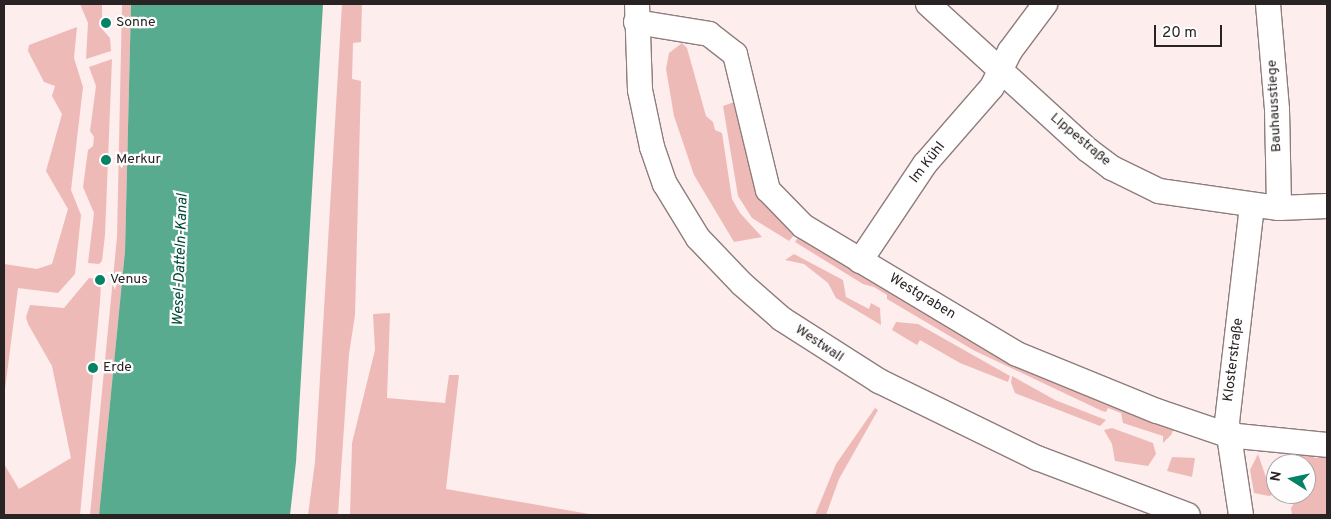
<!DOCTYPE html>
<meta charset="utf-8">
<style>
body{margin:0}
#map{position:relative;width:1331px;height:519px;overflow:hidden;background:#fdedec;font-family:Overpass,sans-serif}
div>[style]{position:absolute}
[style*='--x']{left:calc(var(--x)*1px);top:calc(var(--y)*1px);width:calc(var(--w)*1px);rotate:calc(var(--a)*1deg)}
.green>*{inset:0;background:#eebab8}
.water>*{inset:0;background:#58ab8f}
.roads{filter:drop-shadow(1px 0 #8e7d7c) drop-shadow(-1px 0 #8e7d7c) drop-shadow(0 1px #8e7d7c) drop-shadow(0 -1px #8e7d7c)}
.minor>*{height:24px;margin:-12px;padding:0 12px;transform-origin:12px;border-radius:12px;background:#fff}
.dots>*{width:14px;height:14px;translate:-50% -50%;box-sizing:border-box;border:2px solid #fefefe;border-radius:50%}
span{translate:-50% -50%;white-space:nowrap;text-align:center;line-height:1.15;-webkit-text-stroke:4.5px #fefefe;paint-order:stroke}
.poi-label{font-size:14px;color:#2a2323}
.left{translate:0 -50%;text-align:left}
.street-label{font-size:14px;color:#2a2323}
.water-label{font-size:15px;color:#004937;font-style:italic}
.frame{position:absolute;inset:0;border:5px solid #2a2323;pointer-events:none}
.north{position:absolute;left:1266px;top:454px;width:50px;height:50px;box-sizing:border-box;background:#fefefe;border:1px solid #a9a6a6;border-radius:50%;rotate:280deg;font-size:14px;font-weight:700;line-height:20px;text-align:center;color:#2a2323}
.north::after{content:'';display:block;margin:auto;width:18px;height:22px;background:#028365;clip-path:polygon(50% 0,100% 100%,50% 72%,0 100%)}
.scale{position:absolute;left:1154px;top:25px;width:68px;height:22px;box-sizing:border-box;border:2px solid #2a2323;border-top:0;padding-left:6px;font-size:15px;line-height:18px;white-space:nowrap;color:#2a2323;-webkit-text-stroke:4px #fefefe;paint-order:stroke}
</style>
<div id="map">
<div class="green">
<i style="clip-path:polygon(80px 4px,102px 4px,102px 29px,110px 38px,111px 51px,86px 59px,88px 23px)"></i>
<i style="clip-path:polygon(122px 4px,131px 4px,125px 251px,99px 515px,90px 515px,117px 237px)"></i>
<i style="clip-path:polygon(342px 4px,362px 4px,361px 42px,353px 43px,352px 79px,361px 81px,355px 315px,349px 354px,338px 515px,308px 515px,315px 462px)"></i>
<i style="clip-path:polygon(77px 27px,74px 58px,83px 87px,71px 190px,81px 215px,75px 274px,58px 293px,18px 288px,4px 397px,4px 264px,37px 269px,52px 264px,68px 209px,46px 171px,62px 114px,52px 96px,55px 86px,44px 82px,28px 51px,29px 45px)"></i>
<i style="clip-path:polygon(682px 43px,687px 48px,706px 116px,713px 122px,715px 130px,722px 133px,732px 199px,740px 213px,762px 237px,734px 242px,694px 175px,674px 116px,666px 69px,669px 53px)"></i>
<i style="clip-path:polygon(112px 59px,105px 235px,102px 261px,99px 264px,88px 263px,94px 213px,83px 187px,88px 150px,93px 146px,94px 137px,90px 131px,96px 86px,89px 67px)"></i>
<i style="clip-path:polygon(737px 101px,768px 207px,795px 234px,789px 241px,752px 218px,738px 196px,723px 106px)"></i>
<i style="clip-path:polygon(799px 236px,1174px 429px,1171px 435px,1163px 443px,1163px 436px,1123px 423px,1121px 413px,1108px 408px,1106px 412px,1102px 411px,975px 351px,887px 299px,887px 295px,874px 287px,863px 284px,795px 242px)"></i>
<i style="clip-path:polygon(794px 254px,843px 280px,846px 297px,869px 309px,871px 303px,880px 308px,881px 325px,836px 298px,828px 283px,804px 264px,785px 260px)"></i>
<i style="clip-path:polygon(89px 278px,97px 279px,101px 284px,100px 302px,80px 515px,4px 515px,4px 464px,19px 489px,71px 458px,52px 366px,28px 324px,26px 317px,30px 305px,64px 308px)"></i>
<i style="clip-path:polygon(390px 313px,387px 398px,445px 403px,449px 375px,459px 375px,446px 489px,595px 515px,350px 515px,352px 443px,375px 350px,373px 314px)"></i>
<i style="clip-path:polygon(896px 322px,918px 324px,1010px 376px,1008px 382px,960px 363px,920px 340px,917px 345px,892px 330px)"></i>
<i style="clip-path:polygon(1012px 376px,1055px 400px,1106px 420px,1100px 426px,1015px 393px,1011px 383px)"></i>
<i style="clip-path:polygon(875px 408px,878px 410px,839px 479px,826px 515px,815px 515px,836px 464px)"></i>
<i style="clip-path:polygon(1112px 428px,1153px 443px,1156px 454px,1148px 466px,1115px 461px,1112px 444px,1104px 430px)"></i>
<i style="clip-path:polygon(1295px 451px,1314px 455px,1314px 458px,1327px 456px,1327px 515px,1292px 515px,1291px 508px,1294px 503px,1291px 494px,1306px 494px,1306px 464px,1298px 464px)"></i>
<i style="clip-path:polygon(1258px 454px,1272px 495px,1269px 496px,1254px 493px,1250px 470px)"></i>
<i style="clip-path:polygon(1172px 457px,1195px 458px,1192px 477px,1167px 471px)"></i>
</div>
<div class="water">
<i style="clip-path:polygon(131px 4px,323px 4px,296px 462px,290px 515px,99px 515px,125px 251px)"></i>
</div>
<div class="roads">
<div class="minor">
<i style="--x:637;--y:4;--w:86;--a:88"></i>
<i style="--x:640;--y:90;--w:58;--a:78.1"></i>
<i style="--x:652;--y:147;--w:39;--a:71"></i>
<i style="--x:665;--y:184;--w:63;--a:58.6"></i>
<i style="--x:698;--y:238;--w:64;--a:46.3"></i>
<i style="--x:742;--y:284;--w:53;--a:41.2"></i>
<i style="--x:782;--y:319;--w:115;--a:32.6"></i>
<i style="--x:879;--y:381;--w:176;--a:26"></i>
<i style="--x:1037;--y:458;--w:161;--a:20.7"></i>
<i style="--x:928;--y:4;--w:217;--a:42.4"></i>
<i style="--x:1088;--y:150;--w:30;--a:37"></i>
<i style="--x:1112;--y:168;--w:52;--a:26.1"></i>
<i style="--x:1159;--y:191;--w:121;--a:8.1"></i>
<i style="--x:1279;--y:208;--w:48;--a:-2.4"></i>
<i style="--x:1268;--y:4;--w:106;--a:85.1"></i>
<i style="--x:1277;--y:110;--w:98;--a:88.8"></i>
<i style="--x:636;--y:22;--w:74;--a:9.3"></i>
<i style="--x:709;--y:34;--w:33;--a:38"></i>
<i style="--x:735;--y:54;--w:140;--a:76.4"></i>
<i style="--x:768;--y:190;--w:50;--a:45.8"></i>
<i style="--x:803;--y:226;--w:249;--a:30.9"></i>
<i style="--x:1017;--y:354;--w:151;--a:22.2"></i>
<i style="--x:1157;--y:411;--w:74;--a:18.9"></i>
<i style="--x:1227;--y:435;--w:100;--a:5.7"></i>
<i style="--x:860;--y:261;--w:117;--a:-56.2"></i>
<i style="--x:925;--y:164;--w:102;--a:-49"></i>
<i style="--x:992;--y:87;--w:40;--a:-63.4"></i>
<i style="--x:1010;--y:51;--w:59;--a:-53.3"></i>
<i style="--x:1241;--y:515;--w:94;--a:-98.6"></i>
<i style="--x:1227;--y:422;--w:218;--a:-83.4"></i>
</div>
</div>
<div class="dots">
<i style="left:106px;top:23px;background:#028365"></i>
<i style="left:106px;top:160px;background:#028365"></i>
<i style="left:100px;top:280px;background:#028365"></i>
<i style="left:93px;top:368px;background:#028365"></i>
</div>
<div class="poi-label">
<span class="left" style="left:116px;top:23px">Sonne</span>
<span class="left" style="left:116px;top:160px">Merkur</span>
<span class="left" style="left:110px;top:280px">Venus</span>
<span class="left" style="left:103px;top:368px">Erde</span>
</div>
<div class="street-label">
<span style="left:1275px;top:106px;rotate:-93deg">Bauhausstiege</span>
<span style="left:1080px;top:140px;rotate:40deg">Lippestraße</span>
<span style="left:928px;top:163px;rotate:-52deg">Im Kühl</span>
<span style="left:922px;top:297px;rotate:31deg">Westgraben</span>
<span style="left:819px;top:344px;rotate:34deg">Westwall</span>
<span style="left:1234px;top:360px;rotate:-83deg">Klosterstraße</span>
</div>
<div class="water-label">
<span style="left:181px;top:260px;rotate:-88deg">Wesel-Datteln-Kanal</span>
</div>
<div class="frame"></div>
<div class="north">N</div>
<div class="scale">20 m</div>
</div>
